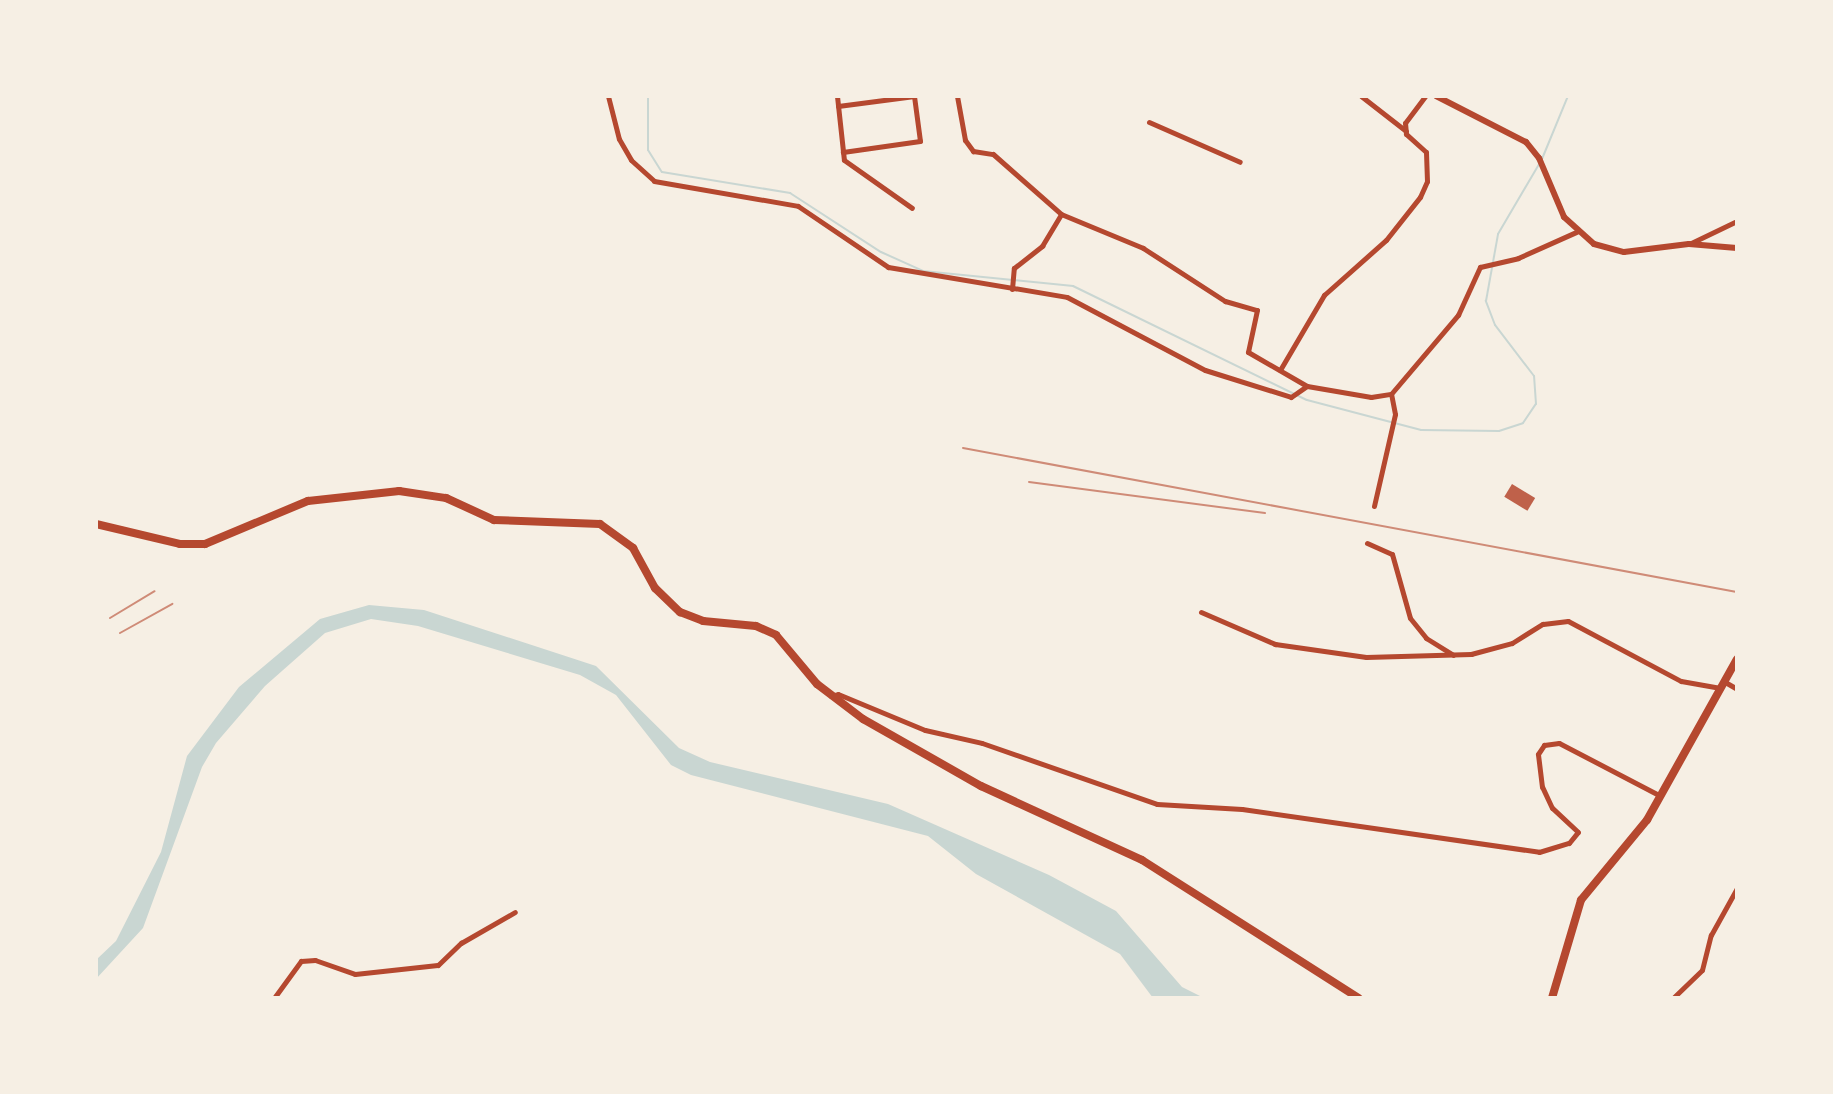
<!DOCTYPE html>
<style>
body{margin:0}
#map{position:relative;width:1833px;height:1094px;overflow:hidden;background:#f6efe4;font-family:"Sofia Sans Condensed",sans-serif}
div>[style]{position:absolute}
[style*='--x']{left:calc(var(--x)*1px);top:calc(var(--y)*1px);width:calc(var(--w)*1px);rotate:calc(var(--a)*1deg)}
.water>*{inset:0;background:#c9d6d2}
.stream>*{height:2px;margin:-1px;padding:0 1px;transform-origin:1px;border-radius:1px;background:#c9d6d2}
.building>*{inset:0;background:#bf614a;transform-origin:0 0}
.minor>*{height:5px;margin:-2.5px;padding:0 2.5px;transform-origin:2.5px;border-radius:2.5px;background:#b5482f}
.tertiary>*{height:6px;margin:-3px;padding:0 3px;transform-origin:3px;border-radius:3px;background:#b5482f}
.trunk>*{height:8px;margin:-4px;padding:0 4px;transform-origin:4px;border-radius:4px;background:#b5482f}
.rail>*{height:2px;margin:-1px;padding:0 1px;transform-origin:1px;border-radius:1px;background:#cf8b77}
span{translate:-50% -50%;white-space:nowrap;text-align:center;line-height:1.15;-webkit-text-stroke:7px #f6efe4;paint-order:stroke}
.frame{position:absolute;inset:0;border:98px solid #f6efe4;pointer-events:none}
</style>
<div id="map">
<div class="water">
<i style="clip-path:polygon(369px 605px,424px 610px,596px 666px,679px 748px,710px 762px,888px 804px,1049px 875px,1116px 911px,1182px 987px,1204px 998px,1153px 998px,1120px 954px,976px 874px,928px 836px,691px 775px,671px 765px,616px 695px,580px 675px,418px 626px,371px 619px,325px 633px,265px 686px,216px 743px,202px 767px,143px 928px,96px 979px,96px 960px,116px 941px,161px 852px,187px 756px,239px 687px,320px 619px)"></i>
</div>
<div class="stream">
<i style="--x:648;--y:96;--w:54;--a:90"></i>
<i style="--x:648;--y:150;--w:26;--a:58"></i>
<i style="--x:662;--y:172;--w:130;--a:9.3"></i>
<i style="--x:790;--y:193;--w:108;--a:33"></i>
<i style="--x:881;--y:252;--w:46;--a:24.3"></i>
<i style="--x:923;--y:271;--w:151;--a:5.7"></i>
<i style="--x:1073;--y:286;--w:260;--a:26"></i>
<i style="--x:1307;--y:400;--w:118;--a:14.7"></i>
<i style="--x:1421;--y:430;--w:78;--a:0.7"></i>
<i style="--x:1499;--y:431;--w:25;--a:-18"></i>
<i style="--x:1523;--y:423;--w:23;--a:-56"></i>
<i style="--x:1536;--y:404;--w:28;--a:-94"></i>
<i style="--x:1534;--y:376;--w:64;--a:-127.4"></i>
<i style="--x:1495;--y:325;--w:26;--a:-111"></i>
<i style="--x:1486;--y:301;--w:68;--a:-79.8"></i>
<i style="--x:1498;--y:234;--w:81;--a:-59.6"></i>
<i style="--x:1542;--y:159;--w:68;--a:-67.6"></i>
</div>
<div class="building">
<i style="left:1512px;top:484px;width:27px;height:15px;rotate:31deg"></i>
</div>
<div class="minor">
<i style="--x:608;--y:96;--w:44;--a:75.7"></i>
<i style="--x:619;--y:139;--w:24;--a:60"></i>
<i style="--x:631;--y:160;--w:31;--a:42"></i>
<i style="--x:654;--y:181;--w:146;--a:9.8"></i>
<i style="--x:798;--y:206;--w:109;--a:34.1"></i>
<i style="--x:888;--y:267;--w:181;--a:9.5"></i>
<i style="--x:1067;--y:297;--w:156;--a:27.9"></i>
<i style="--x:1205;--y:370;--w:90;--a:17.4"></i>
<i style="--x:1291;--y:397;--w:19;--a:-35"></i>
<i style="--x:837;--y:96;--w:64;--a:83.8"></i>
<i style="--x:844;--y:160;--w:83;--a:35.2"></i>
<i style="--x:957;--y:96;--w:45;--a:79.7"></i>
<i style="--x:965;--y:140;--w:14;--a:54"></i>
<i style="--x:973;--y:151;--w:20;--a:9"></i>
<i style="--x:993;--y:154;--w:91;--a:41.4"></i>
<i style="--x:1061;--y:214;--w:89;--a:22.5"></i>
<i style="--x:1143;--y:248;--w:98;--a:32.9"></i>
<i style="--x:1225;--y:301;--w:33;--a:16"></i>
<i style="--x:1257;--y:310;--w:43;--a:102.1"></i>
<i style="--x:1248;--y:352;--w:68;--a:30"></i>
<i style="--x:1307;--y:386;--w:65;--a:9.8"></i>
<i style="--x:1371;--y:397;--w:20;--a:-9"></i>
<i style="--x:1391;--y:394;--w:104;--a:-49.7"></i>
<i style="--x:1458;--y:315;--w:53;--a:-65.4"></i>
<i style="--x:1480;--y:267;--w:39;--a:-13"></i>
<i style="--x:1518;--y:258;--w:64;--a:-24.1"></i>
<i style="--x:1361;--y:96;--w:57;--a:37.9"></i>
<i style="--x:838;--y:106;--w:77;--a:-7.5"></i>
<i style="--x:914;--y:96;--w:45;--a:82.4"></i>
<i style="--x:920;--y:141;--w:78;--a:171.9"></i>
<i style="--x:1149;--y:122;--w:99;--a:23.7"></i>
<i style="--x:1689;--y:244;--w:53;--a:-25.6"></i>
<i style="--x:1012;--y:289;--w:21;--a:-85"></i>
<i style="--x:1014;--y:268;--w:36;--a:-38"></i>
<i style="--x:1042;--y:246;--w:37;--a:-59"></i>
<i style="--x:1280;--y:370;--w:87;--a:-59.6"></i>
<i style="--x:1324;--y:295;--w:83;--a:-41.6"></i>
<i style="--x:1386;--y:240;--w:55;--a:-51.7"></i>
<i style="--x:1420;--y:197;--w:17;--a:-66"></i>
<i style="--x:1427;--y:181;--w:29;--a:-92"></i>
<i style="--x:1426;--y:152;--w:27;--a:-138"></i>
<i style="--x:1406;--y:134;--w:11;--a:-95"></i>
<i style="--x:1405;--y:123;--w:34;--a:-53"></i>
<i style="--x:1374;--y:506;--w:94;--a:-77.1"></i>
<i style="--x:1395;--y:414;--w:20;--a:-101"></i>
<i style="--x:1367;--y:543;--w:27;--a:24"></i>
<i style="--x:1392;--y:554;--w:66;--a:74.3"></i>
<i style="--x:1410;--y:618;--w:26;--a:51"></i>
<i style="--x:1426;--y:638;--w:32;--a:32"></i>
<i style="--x:1201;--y:612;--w:81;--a:23.4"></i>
<i style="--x:1275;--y:644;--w:92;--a:8.1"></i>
<i style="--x:1366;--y:657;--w:105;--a:-1.6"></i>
<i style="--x:1471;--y:654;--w:42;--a:-15"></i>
<i style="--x:1512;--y:643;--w:36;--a:-32"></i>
<i style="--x:1543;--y:624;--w:25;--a:-7"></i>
<i style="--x:1568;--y:621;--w:128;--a:28"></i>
<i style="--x:1681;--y:681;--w:40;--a:10"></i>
<i style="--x:1725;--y:682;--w:14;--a:30"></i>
<i style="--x:831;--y:696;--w:7;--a:-16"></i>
<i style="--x:838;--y:694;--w:94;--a:22.5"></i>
<i style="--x:925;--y:730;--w:58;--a:12.8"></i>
<i style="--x:982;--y:743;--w:185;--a:19.2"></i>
<i style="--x:1157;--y:804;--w:85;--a:3.4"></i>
<i style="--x:1242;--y:809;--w:300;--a:8.2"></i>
<i style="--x:1539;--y:852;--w:31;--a:-17"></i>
<i style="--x:1569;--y:843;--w:14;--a:-51"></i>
<i style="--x:1578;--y:832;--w:35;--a:-137"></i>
<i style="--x:1552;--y:808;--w:23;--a:-115"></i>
<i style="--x:1542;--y:787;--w:33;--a:-97"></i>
<i style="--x:1538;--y:754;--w:11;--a:-56"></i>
<i style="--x:1544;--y:745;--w:15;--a:-8"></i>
<i style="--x:1559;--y:743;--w:113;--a:27.5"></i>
<i style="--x:274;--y:998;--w:46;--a:-53.9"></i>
<i style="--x:301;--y:961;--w:14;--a:-4"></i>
<i style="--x:315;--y:960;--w:42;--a:19.3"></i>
<i style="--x:355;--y:974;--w:83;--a:-6.2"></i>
<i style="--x:438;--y:965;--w:32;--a:-44"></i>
<i style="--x:461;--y:943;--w:62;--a:-29.9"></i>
<i style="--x:1673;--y:998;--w:40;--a:-44"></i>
<i style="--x:1702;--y:970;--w:36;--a:-76"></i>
<i style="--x:1711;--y:935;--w:54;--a:-61"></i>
</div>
<div class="tertiary">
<i style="--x:1436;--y:96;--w:101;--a:27.1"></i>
<i style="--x:1526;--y:142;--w:21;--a:51"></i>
<i style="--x:1539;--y:158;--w:64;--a:67"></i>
<i style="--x:1564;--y:217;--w:40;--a:42"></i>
<i style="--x:1594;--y:244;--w:31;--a:15"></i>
<i style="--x:1624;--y:252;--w:65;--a:-7"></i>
<i style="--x:1689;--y:244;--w:48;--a:4.8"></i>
</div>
<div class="trunk">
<i style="--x:96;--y:524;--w:86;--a:13.4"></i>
<i style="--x:180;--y:544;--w:25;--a:0"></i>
<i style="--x:205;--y:544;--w:112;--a:-22.7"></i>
<i style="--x:308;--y:501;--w:92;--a:-6.3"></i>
<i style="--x:399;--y:491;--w:48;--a:8.5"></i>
<i style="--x:446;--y:498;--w:53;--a:24.6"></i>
<i style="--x:494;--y:520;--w:106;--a:2.2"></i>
<i style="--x:600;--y:524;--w:41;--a:36"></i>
<i style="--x:633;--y:548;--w:46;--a:61.2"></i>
<i style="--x:655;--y:588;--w:35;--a:44"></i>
<i style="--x:680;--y:612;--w:25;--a:21"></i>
<i style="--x:703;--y:621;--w:53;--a:5.4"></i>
<i style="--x:756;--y:626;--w:22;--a:24"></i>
<i style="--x:776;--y:635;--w:64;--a:50.1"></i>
<i style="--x:817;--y:684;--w:58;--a:37.3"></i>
<i style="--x:863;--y:719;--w:136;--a:29.6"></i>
<i style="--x:981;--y:786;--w:177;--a:24.7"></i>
<i style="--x:1142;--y:860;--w:257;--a:32.5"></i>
<i style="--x:1552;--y:998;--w:102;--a:-73.5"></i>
<i style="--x:1581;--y:900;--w:104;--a:-50.5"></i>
<i style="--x:1647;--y:820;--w:184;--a:-60.8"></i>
</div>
<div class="rail">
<i style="--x:963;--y:448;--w:787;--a:10.54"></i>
<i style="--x:1029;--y:482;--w:238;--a:7.5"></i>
<i style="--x:110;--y:618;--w:52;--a:-31"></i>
<i style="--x:120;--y:633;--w:60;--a:-29.1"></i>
</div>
<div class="frame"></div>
</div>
